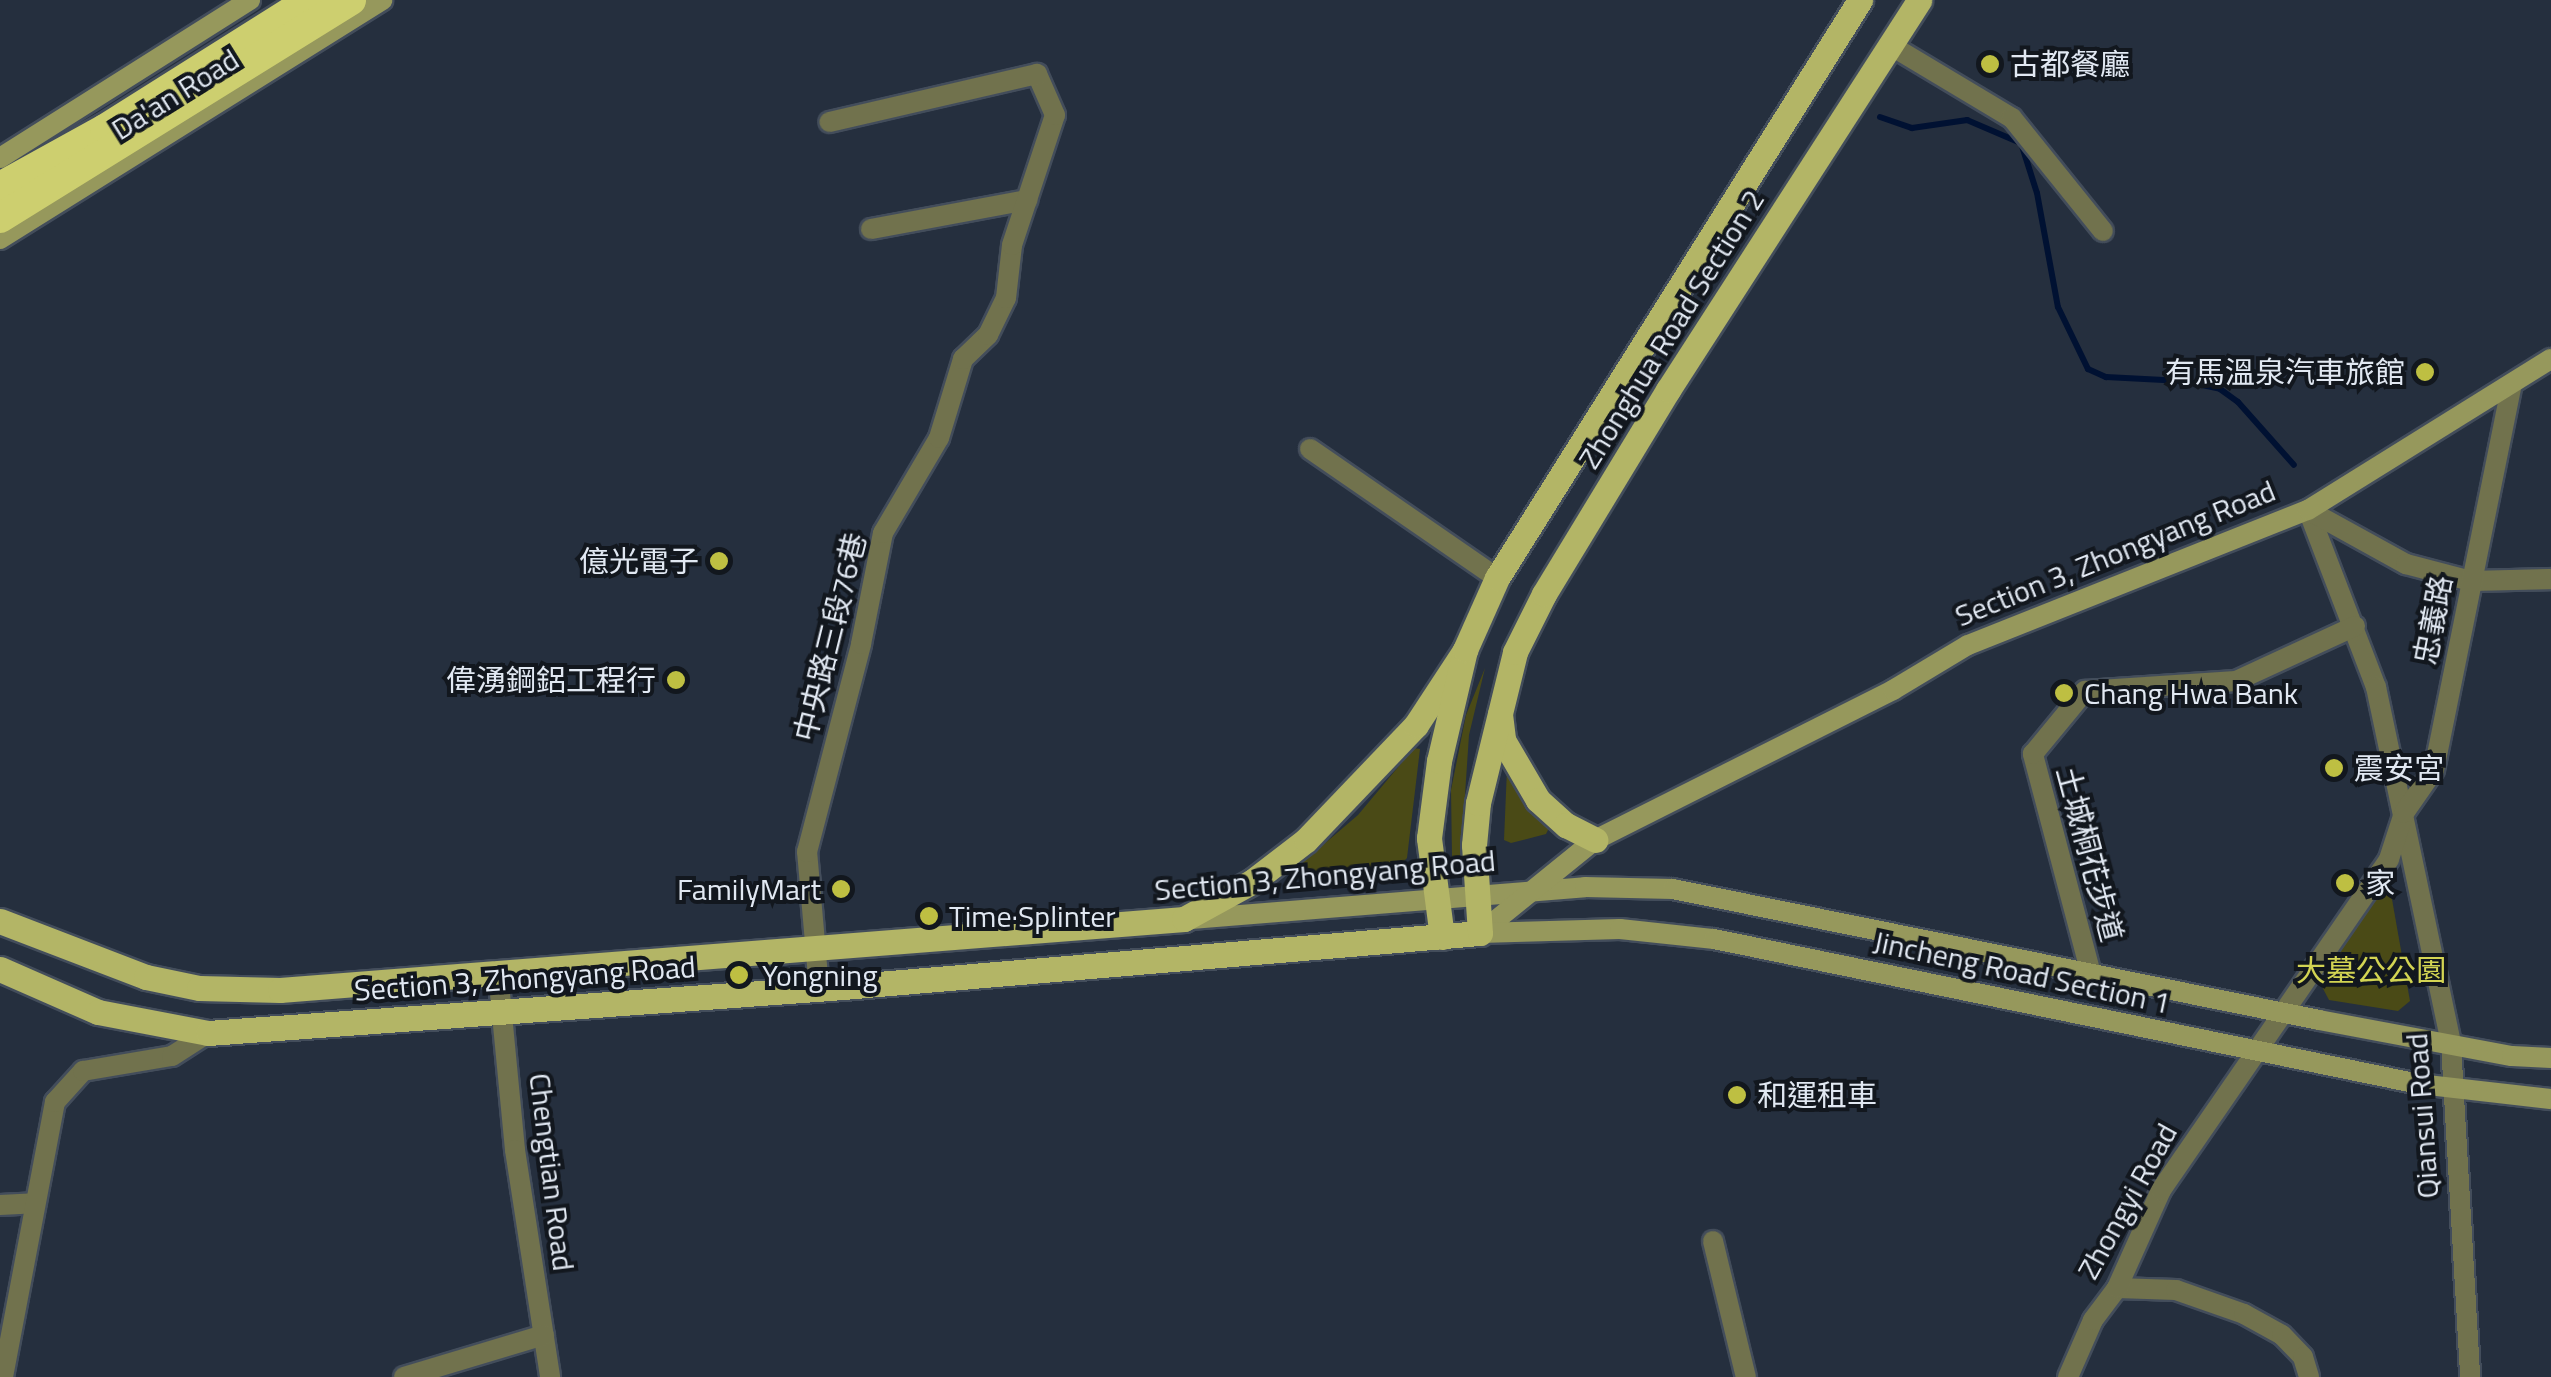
<!DOCTYPE html>
<meta charset="utf-8">
<style>
body{margin:0}
#map{position:relative;width:2551px;height:1377px;overflow:hidden;background:#252f3e;font-family:"Titillium Web","Noto Sans TC",sans-serif}
div>[style]{position:absolute}
[style*='--x']{left:calc(var(--x)*1px);top:calc(var(--y)*1px);width:calc(var(--w)*1px);rotate:calc(var(--a)*1deg)}
.green>*{inset:0;background:#4a4a16}
.stream>*{height:6px;margin:-3px;padding:0 3px;transform-origin:3px;border-radius:3px;background:#001132}
.roads{filter:drop-shadow(2px 0 #434d5b) drop-shadow(-2px 0 #434d5b) drop-shadow(0 2px #434d5b) drop-shadow(0 -2px #434d5b)}
.street>*{height:20px;margin:-10px;padding:0 10px;transform-origin:10px;border-radius:10px;background:#71724d}
.secondary>*{height:20px;margin:-10px;padding:0 10px;transform-origin:10px;border-radius:10px;background:#96985c}
.primary>*{height:25px;margin:-12.5px;padding:0 12.5px;transform-origin:12.5px;border-radius:12.5px;background:#b3b566}
.highway>*{height:30px;margin:-15px;padding:0 15px;transform-origin:15px;border-radius:15px;background:#cdcf6f}
.dots>*{width:28px;height:28px;translate:-50% -50%;box-sizing:border-box;border:5px solid #12171e;border-radius:50%}
span{translate:-50% -50%;white-space:nowrap;text-align:center;line-height:1.15;-webkit-text-stroke:8px #12171e;paint-order:stroke}
.poi-label{font-size:30px;color:#e1e8f2}
.left{translate:0 -50%;text-align:left}
.right{translate:-100% -50%;text-align:right}
.street-label{font-size:30px;color:#e1e8f2}
.park-label{font-size:30px;color:#d3d453}
</style>
<div id="map">
<div class="green">
<i style="clip-path:polygon(1485px 668px,1469px 735px,1461px 855px,1452px 857px,1451px 790px,1466px 715px)"></i>
<i style="clip-path:polygon(1414px 748px,1420px 749px,1407px 858px,1398px 867px,1289px 874px,1358px 815px)"></i>
<i style="clip-path:polygon(1507px 769px,1550px 826px,1546px 834px,1511px 843px,1504px 840px)"></i>
<i style="clip-path:polygon(2387px 871px,2410px 1001px,2398px 1011px,2329px 1000px,2320px 983px)"></i>
</div>
<div class="stream">
<i style="--x:1880;--y:117;--w:34;--a:19"></i>
<i style="--x:1912;--y:128;--w:56;--a:-8.3"></i>
<i style="--x:1967;--y:120;--w:59;--a:23.1"></i>
<i style="--x:2021;--y:143;--w:52;--a:72.3"></i>
<i style="--x:2037;--y:193;--w:116;--a:79.6"></i>
<i style="--x:2058;--y:307;--w:69;--a:64.2"></i>
<i style="--x:2088;--y:369;--w:20;--a:24"></i>
<i style="--x:2106;--y:377;--w:77;--a:3"></i>
<i style="--x:2183;--y:381;--w:38;--a:12"></i>
<i style="--x:2220;--y:389;--w:22;--a:36"></i>
<i style="--x:2238;--y:402;--w:84;--a:48.4"></i>
</div>
<div class="roads">
<div class="street">
<i style="--x:1890;--y:45;--w:142;--a:30.9"></i>
<i style="--x:2012;--y:118;--w:145;--a:51.2"></i>
<i style="--x:871;--y:229;--w:159;--a:-10.5"></i>
<i style="--x:1310;--y:449;--w:227;--a:34.6"></i>
<i style="--x:2308;--y:510;--w:190;--a:69"></i>
<i style="--x:2376;--y:687;--w:365;--a:78.1"></i>
<i style="--x:2451;--y:1044;--w:334;--a:86.7"></i>
<i style="--x:2308;--y:510;--w:112;--a:28.9"></i>
<i style="--x:2406;--y:564;--w:67;--a:14.7"></i>
<i style="--x:2471;--y:581;--w:80;--a:-1.4"></i>
<i style="--x:498;--y:973;--w:178;--a:84.5"></i>
<i style="--x:515;--y:1150;--w:230;--a:81.2"></i>
<i style="--x:2091;--y:974;--w:228;--a:-104.8"></i>
<i style="--x:2033;--y:754;--w:82;--a:-50.5"></i>
<i style="--x:2085;--y:691;--w:151;--a:-3.8"></i>
<i style="--x:2236;--y:681;--w:131;--a:-24.8"></i>
<i style="--x:819;--y:988;--w:137;--a:-95"></i>
<i style="--x:807;--y:852;--w:215;--a:-75.4"></i>
<i style="--x:861;--y:644;--w:113;--a:-78.8"></i>
<i style="--x:883;--y:533;--w:110;--a:-59.5"></i>
<i style="--x:939;--y:438;--w:83;--a:-73.1"></i>
<i style="--x:963;--y:359;--w:35;--a:-44"></i>
<i style="--x:988;--y:335;--w:41;--a:-64.1"></i>
<i style="--x:1006;--y:298;--w:53;--a:-83.5"></i>
<i style="--x:1012;--y:245;--w:137;--a:-71.7"></i>
<i style="--x:1055;--y:115;--w:45;--a:-113.7"></i>
<i style="--x:1037;--y:74;--w:213;--a:167"></i>
<i style="--x:0;--y:1205;--w:34;--a:-3"></i>
<i style="--x:1713;--y:1241;--w:140;--a:76.4"></i>
<i style="--x:2117;--y:1288;--w:59;--a:1.9"></i>
<i style="--x:2176;--y:1290;--w:72;--a:19.4"></i>
<i style="--x:2244;--y:1314;--w:43;--a:28.9"></i>
<i style="--x:2282;--y:1335;--w:30;--a:46"></i>
<i style="--x:2303;--y:1357;--w:21;--a:73"></i>
<i style="--x:3;--y:1377;--w:280;--a:-79.3"></i>
<i style="--x:55;--y:1102;--w:42;--a:-47.9"></i>
<i style="--x:83;--y:1071;--w:90;--a:-9.6"></i>
<i style="--x:172;--y:1056;--w:43;--a:-32.6"></i>
<i style="--x:404;--y:1377;--w:146;--a:-16.7"></i>
<i style="--x:2068;--y:1377;--w:62;--a:-66.3"></i>
<i style="--x:2093;--y:1320;--w:40;--a:-53"></i>
<i style="--x:2117;--y:1288;--w:107;--a:-65.8"></i>
<i style="--x:2161;--y:1190;--w:402;--a:-55.4"></i>
<i style="--x:2389;--y:859;--w:48;--a:-71.9"></i>
<i style="--x:2404;--y:813;--w:52;--a:-55.1"></i>
<i style="--x:2434;--y:770;--w:394;--a:-78.6"></i>
</div>
<div class="secondary">
<i style="--x:0;--y:158;--w:296;--a:-32.3"></i>
<i style="--x:0;--y:239;--w:451;--a:-32"></i>
<i style="--x:1191;--y:919;--w:395;--a:-4.6"></i>
<i style="--x:1585;--y:887;--w:88;--a:1.3"></i>
<i style="--x:1673;--y:889;--w:659;--a:11.46"></i>
<i style="--x:2319;--y:1020;--w:196;--a:10.6"></i>
<i style="--x:2512;--y:1056;--w:39;--a:3"></i>
<i style="--x:1480;--y:933;--w:148;--a:-39"></i>
<i style="--x:1595;--y:840;--w:334;--a:-26.7"></i>
<i style="--x:1893;--y:690;--w:87;--a:-31"></i>
<i style="--x:1968;--y:645;--w:366;--a:-21.7"></i>
<i style="--x:2308;--y:510;--w:286;--a:-31.9"></i>
<i style="--x:1480;--y:933;--w:140;--a:-1.6"></i>
<i style="--x:1620;--y:929;--w:95;--a:6.1"></i>
<i style="--x:1714;--y:939;--w:720;--a:11.62"></i>
<i style="--x:2419;--y:1084;--w:133;--a:6.5"></i>
</div>
<div class="primary">
<i style="--x:1500;--y:714;--w:26;--a:83"></i>
<i style="--x:1503;--y:740;--w:69;--a:59.7"></i>
<i style="--x:1538;--y:800;--w:38;--a:42"></i>
<i style="--x:1566;--y:825;--w:33;--a:27"></i>
<i style="--x:0;--y:921;--w:156;--a:21"></i>
<i style="--x:146;--y:977;--w:54;--a:11.7"></i>
<i style="--x:199;--y:988;--w:81;--a:1.4"></i>
<i style="--x:280;--y:990;--w:907;--a:-4.49"></i>
<i style="--x:1184;--y:919;--w:79;--a:-28.8"></i>
<i style="--x:1253;--y:881;--w:67;--a:-37.7"></i>
<i style="--x:1306;--y:840;--w:159;--a:-46.3"></i>
<i style="--x:1416;--y:725;--w:90;--a:-56.8"></i>
<i style="--x:1442;--y:937;--w:100;--a:-97.5"></i>
<i style="--x:1429;--y:838;--w:78;--a:-82.6"></i>
<i style="--x:1439;--y:761;--w:114;--a:-76.8"></i>
<i style="--x:1465;--y:650;--w:79;--a:-66"></i>
<i style="--x:1497;--y:578;--w:683;--a:-57.87"></i>
<i style="--x:0;--y:969;--w:107;--a:23.7"></i>
<i style="--x:98;--y:1012;--w:112;--a:10.8"></i>
<i style="--x:208;--y:1033;--w:637;--a:-4.14"></i>
<i style="--x:843;--y:987;--w:639;--a:-4.85"></i>
<i style="--x:1480;--y:933;--w:88;--a:-93.9"></i>
<i style="--x:1474;--y:845;--w:42;--a:-84.6"></i>
<i style="--x:1478;--y:803;--w:155;--a:-76.2"></i>
<i style="--x:1515;--y:652;--w:65;--a:-63.4"></i>
<i style="--x:1544;--y:594;--w:239;--a:-58.7"></i>
<i style="--x:1668;--y:390;--w:464;--a:-57.2"></i>
</div>
<div class="highway">
<i style="--x:0;--y:187;--w:120;--a:-28.9"></i>
<i style="--x:105;--y:129;--w:242;--a:-32.2"></i>
<i style="--x:0;--y:218;--w:413;--a:-31.8"></i>
</div>
</div>
<div class="dots">
<i style="left:1990px;top:64px;background:#bebf42"></i>
<i style="left:2425px;top:372px;background:#bebf42"></i>
<i style="left:719px;top:561px;background:#bebf42"></i>
<i style="left:676px;top:680px;background:#bebf42"></i>
<i style="left:2064px;top:693px;background:#bebf42"></i>
<i style="left:2334px;top:768px;background:#bebf42"></i>
<i style="left:2345px;top:883px;background:#bebf42"></i>
<i style="left:841px;top:889px;background:#bebf42"></i>
<i style="left:929px;top:916px;background:#bebf42"></i>
<i style="left:739px;top:975px;background:#bebf42"></i>
<i style="left:1737px;top:1095px;background:#bebf42"></i>
</div>
<div class="poi-label">
<span class="left" style="left:2010px;top:64px">古都餐廳</span>
<span class="right" style="left:2405px;top:372px">有馬溫泉汽車旅館</span>
<span class="right" style="left:699px;top:561px">億光電子</span>
<span class="right" style="left:656px;top:680px">偉湧鋼鋁工程行</span>
<span class="left" style="left:2084px;top:693px">Chang Hwa Bank</span>
<span class="left" style="left:2354px;top:768px">震安宮</span>
<span class="left" style="left:2365px;top:883px">家</span>
<span class="right" style="left:821px;top:889px">FamilyMart</span>
<span class="left" style="left:949px;top:916px">Time·Splinter</span>
<span class="left" style="left:762px;top:975px">Yongning</span>
<span class="left" style="left:1757px;top:1095px">和運租車</span>
</div>
<div class="street-label">
<span style="left:175px;top:94px;rotate:-32deg">Da'an Road</span>
<span style="left:1671px;top:329px;rotate:-58deg">Zhonghua Road Section 2</span>
<span style="left:2115px;top:553px;rotate:-22deg">Section 3, Zhongyang Road</span>
<span style="left:2433px;top:620px;rotate:-79deg">忠義路</span>
<span style="left:830px;top:637px;rotate:-76deg">中央路三段76巷</span>
<span style="left:2090px;top:854px;rotate:75deg">土城桐花步道</span>
<span style="left:1325px;top:875px;rotate:-5deg">Section 3, Zhongyang Road</span>
<span style="left:2022px;top:972px;rotate:12deg">Jincheng Road Section 1</span>
<span style="left:525px;top:978px;rotate:-4deg">Section 3, Zhongyang Road</span>
<span style="left:2422px;top:1116px;rotate:-94deg">Qiansui Road</span>
<span style="left:552px;top:1172px;rotate:83deg">Chengtian Road</span>
<span style="left:2127px;top:1201px;rotate:-61deg">Zhongyi Road</span>
</div>
<div class="park-label">
<span style="left:2371px;top:970px">大墓公公園</span>
</div>
</div>
